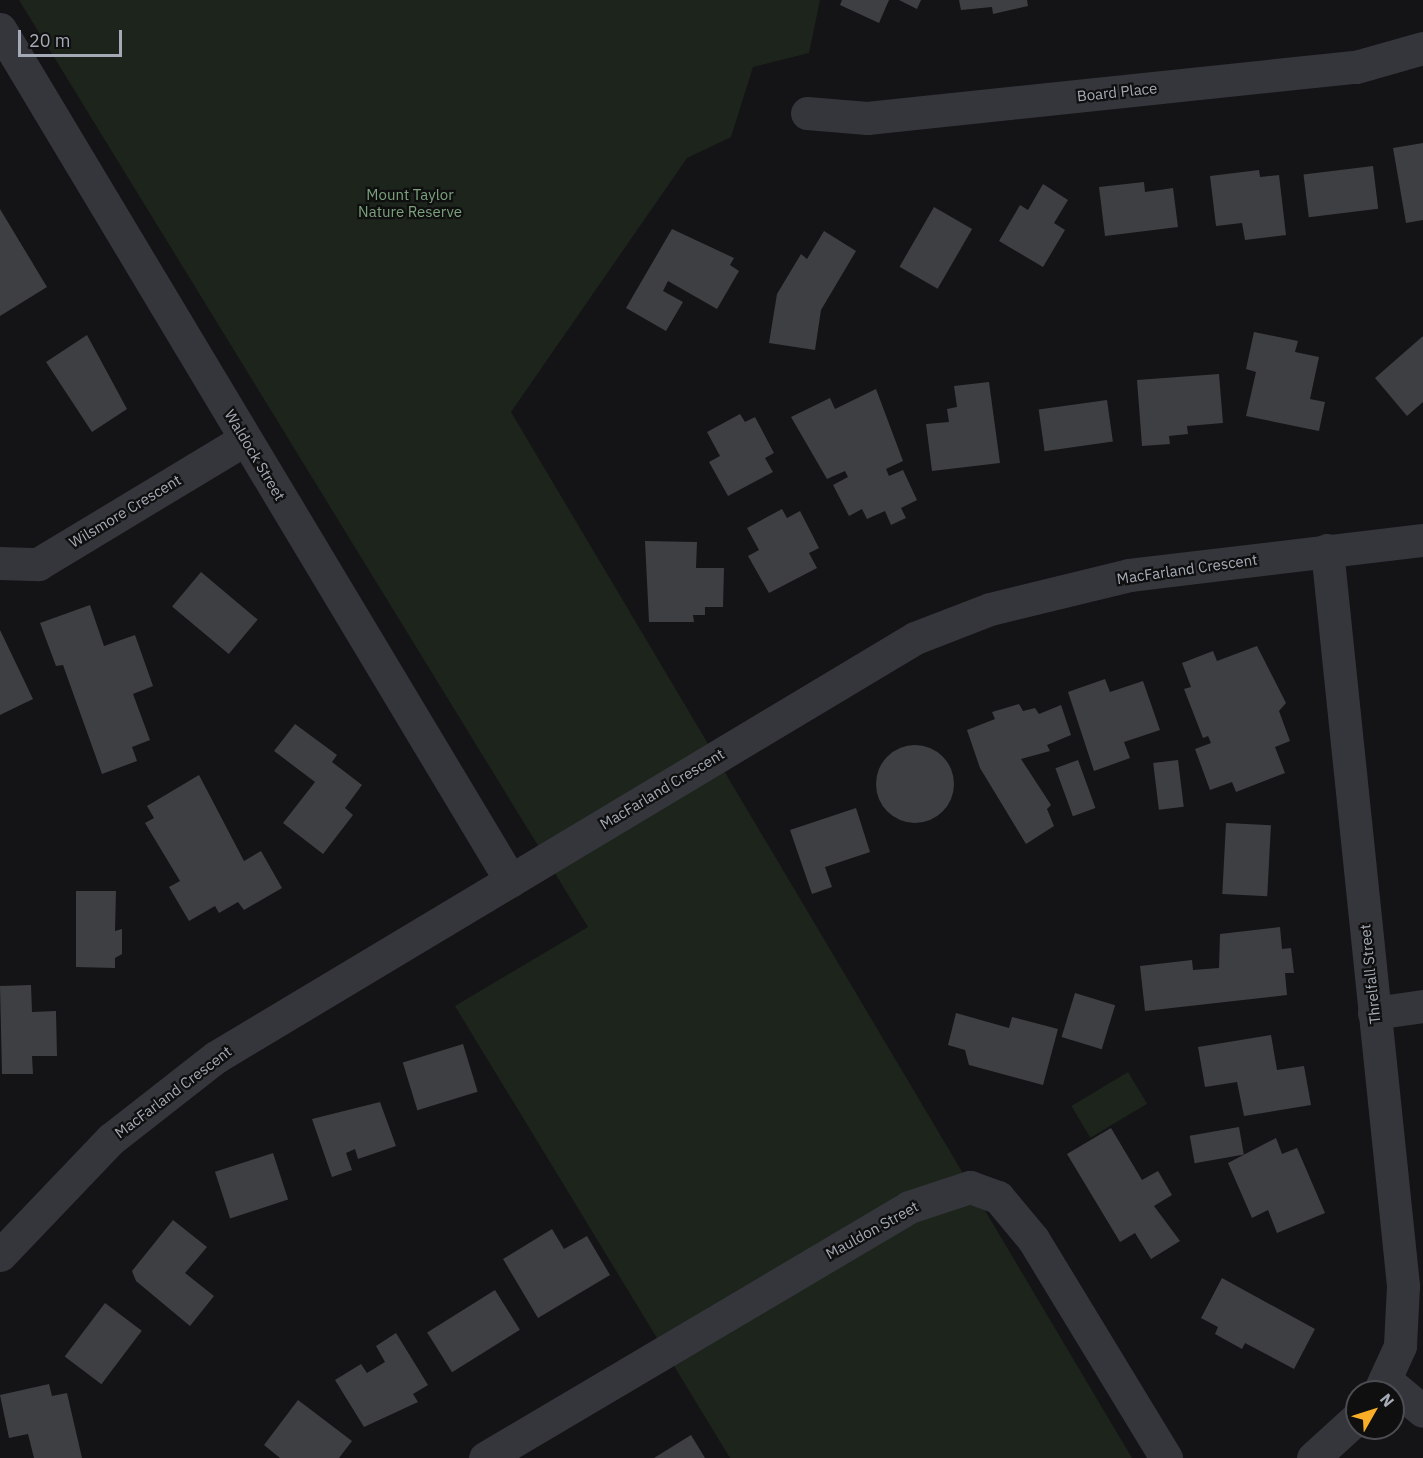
<!DOCTYPE html>
<style>
body{margin:0}
#map{position:relative;width:1423px;height:1458px;overflow:hidden;background:#141416;font-family:"IBM Plex Sans",sans-serif}
div>[style]{position:absolute}
[style*='--x']{left:calc(var(--x)*1px);top:calc(var(--y)*1px);width:calc(var(--w)*1px);rotate:calc(var(--a)*1deg)}
.green>*{inset:0;background:#1c241c;transform-origin:0 0}
.building>*{inset:0;background:#3e3f43;transform-origin:0 0}
.round{border-radius:50%}
.minor>*{height:33px;margin:-16.5px;padding:0 16.5px;transform-origin:16.5px;border-radius:16.5px;background:#34363b}
span{translate:-50% -50%;white-space:nowrap;text-align:center;line-height:1.15;-webkit-text-stroke:4.5px #0f0f10;paint-order:stroke}
.street-label{font-size:15px;color:#a5abb6}
.park-label{font-size:15px;color:#7ba27c}
.north{position:absolute;left:1345px;top:1380px;width:60px;height:60px;box-sizing:border-box;background:#0f0f10;border:2px solid #4b4d52;border-radius:50%;rotate:51deg;font-size:16px;font-weight:700;line-height:24px;text-align:center;color:#a5abb6}
.north::after{content:'';display:block;margin:auto;width:21px;height:27px;background:#faae27;clip-path:polygon(50% 0,100% 100%,50% 72%,0 100%)}
.scale{position:absolute;left:18px;top:30px;width:104px;height:27px;box-sizing:border-box;border:3px solid #a5abb6;border-top:0;padding-left:8px;font-size:18px;line-height:21px;white-space:nowrap;color:#a5abb6;-webkit-text-stroke:4px #0f0f10;paint-order:stroke}
</style>
<div id="map">
<div class="green">
<i style="clip-path:polygon(19px 0,820px 0,809px 53px,753px 67px,731px 137px,687px 158px,511px 412px,1132px 1458px,730px 1458px,455px 1006px,588px 927px)"></i>
<i style="left:1128px;top:1072px;width:37px;height:66px;rotate:59deg"></i>
</div>
<div class="building">
<i style="clip-path:polygon(842px 0,889px 0,879px 23px,840px 5px)"></i>
<i style="clip-path:polygon(899px 0,921px 0,917px 9px)"></i>
<i style="clip-path:polygon(959px 0,1027px 0,1028px 6px,993px 14px,992px 7px,961px 10px)"></i>
<i style="clip-path:polygon(1423px 143px,1423px 220px,1406px 223px,1393px 148px)"></i>
<i style="left:1373px;top:166px;width:43px;height:70px;rotate:83deg"></i>
<i style="clip-path:polygon(1259px 170px,1260px 177px,1279px 175px,1286px 235px,1245px 240px,1242px 223px,1216px 226px,1210px 176px)"></i>
<i style="clip-path:polygon(1144px 182px,1145px 192px,1173px 188px,1178px 227px,1105px 236px,1099px 187px)"></i>
<i style="clip-path:polygon(1043px 184px,1068px 200px,1054px 223px,1065px 230px,1043px 267px,999px 241px,1020px 205px,1028px 210px)"></i>
<i style="left:934px;top:207px;width:44px;height:69px;rotate:30deg"></i>
<i style="clip-path:polygon(0 209px,47px 287px,0 316px)"></i>
<i style="clip-path:polygon(672px 229px,734px 258px,730px 265px,739px 271px,717px 309px,668px 281px,663px 291px,683px 302px,666px 331px,626px 308px)"></i>
<i style="clip-path:polygon(824px 231px,856px 251px,821px 310px,815px 350px,769px 343px,777px 294px,801px 254px,807px 259px)"></i>
<i style="clip-path:polygon(1254px 332px,1298px 341px,1295px 352px,1319px 357px,1310px 399px,1325px 402px,1319px 431px,1246px 416px,1256px 372px,1246px 369px)"></i>
<i style="clip-path:polygon(87px 335px,127px 409px,92px 432px,46px 362px)"></i>
<i style="clip-path:polygon(1423px 336px,1423px 402px,1407px 416px,1375px 378px)"></i>
<i style="clip-path:polygon(1219px 374px,1223px 423px,1187px 426px,1188px 434px,1169px 436px,1170px 444px,1142px 446px,1137px 380px)"></i>
<i style="clip-path:polygon(989px 382px,1000px 463px,932px 471px,926px 424px,949px 422px,947px 409px,957px 407px,954px 386px)"></i>
<i style="clip-path:polygon(876px 389px,903px 461px,886px 469px,889px 476px,903px 470px,917px 500px,901px 508px,906px 518px,891px 525px,885px 511px,867px 519px,862px 509px,849px 516px,833px 485px,848px 477px,845px 471px,827px 479px,791px 417px,830px 398px,835px 409px)"></i>
<i style="left:1107px;top:400px;width:42px;height:69px;rotate:82deg"></i>
<i style="clip-path:polygon(740px 414px,745px 422px,755px 417px,774px 453px,765px 458px,773px 472px,728px 496px,709px 462px,720px 456px,707px 432px)"></i>
<i style="clip-path:polygon(782px 509px,787px 518px,800px 511px,819px 548px,809px 553px,817px 568px,769px 593px,748px 556px,759px 550px,747px 528px)"></i>
<i style="clip-path:polygon(645px 541px,697px 542px,696px 568px,724px 568px,723px 607px,705px 607px,705px 615px,693px 615px,694px 622px,649px 622px)"></i>
<i style="left:201px;top:572px;width:74px;height:45px;rotate:40deg"></i>
<i style="clip-path:polygon(90px 605px,104px 646px,135px 635px,153px 686px,133px 694px,150px 740px,132px 747px,137px 761px,102px 774px,63px 665px,56px 666px,40px 623px)"></i>
<i style="clip-path:polygon(0 630px,33px 699px,0 715px)"></i>
<i style="clip-path:polygon(1257px 646px,1286px 703px,1279px 711px,1290px 741px,1275px 747px,1285px 773px,1236px 792px,1232px 782px,1210px 790px,1195px 749px,1211px 743px,1208px 736px,1203px 738px,1184px 689px,1191px 687px,1182px 663px,1213px 651px,1217px 661px)"></i>
<i style="clip-path:polygon(1105px 679px,1110px 692px,1143px 681px,1160px 730px,1124px 742px,1130px 758px,1094px 771px,1068px 692px)"></i>
<i style="clip-path:polygon(1019px 704px,1023px 711px,1035px 708px,1039px 714px,1061px 705px,1071px 735px,1047px 745px,1050px 751px,1021px 759px,1051px 805px,1047px 809px,1054px 826px,1026px 844px,980px 768px,967px 730px,995px 719px,992px 712px)"></i>
<i style="clip-path:polygon(295px 724px,337px 755px,332px 762px,362px 785px,345px 808px,353px 815px,323px 854px,283px 823px,315px 782px,274px 751px)"></i>
<i class="round" style="left:876px;top:745px;width:78px;height:78px"></i>
<i style="left:1078px;top:760px;width:51px;height:24px;rotate:70deg"></i>
<i style="left:1178px;top:760px;width:47px;height:25px;rotate:83deg"></i>
<i style="clip-path:polygon(199px 775px,244px 861px,261px 851px,282px 888px,244px 910px,238px 902px,219px 913px,215px 906px,189px 921px,169px 887px,180px 881px,145px 823px,154px 818px,147px 806px)"></i>
<i style="clip-path:polygon(856px 808px,870px 852px,825px 867px,832px 887px,812px 894px,790px 830px)"></i>
<i style="left:1226px;top:823px;width:45px;height:71px;rotate:3deg"></i>
<i style="clip-path:polygon(76px 891px,116px 891px,115px 931px,122px 929px,122px 954px,115px 958px,115px 968px,76px 967px)"></i>
<i style="clip-path:polygon(1280px 927px,1282px 949px,1291px 948px,1294px 973px,1285px 973px,1287px 995px,1145px 1011px,1140px 966px,1192px 960px,1193px 970px,1219px 968px,1220px 934px)"></i>
<i style="clip-path:polygon(31px 985px,32px 1012px,56px 1011px,57px 1056px,32px 1056px,33px 1074px,2px 1074px,0 986px)"></i>
<i style="left:1075px;top:993px;width:42px;height:46px;rotate:17deg"></i>
<i style="clip-path:polygon(956px 1013px,1009px 1028px,1012px 1017px,1058px 1029px,1043px 1085px,969px 1065px,965px 1050px,948px 1045px)"></i>
<i style="clip-path:polygon(1271px 1035px,1277px 1070px,1304px 1066px,1311px 1105px,1244px 1116px,1237px 1082px,1205px 1087px,1198px 1047px)"></i>
<i style="left:463px;top:1044px;width:50px;height:63px;rotate:73deg"></i>
<i style="clip-path:polygon(380px 1102px,396px 1146px,358px 1159px,355px 1149px,346px 1153px,352px 1170px,332px 1177px,312px 1119px)"></i>
<i style="left:1239px;top:1127px;width:28px;height:50px;rotate:80deg"></i>
<i style="clip-path:polygon(1111px 1128px,1142px 1180px,1158px 1171px,1172px 1195px,1154px 1206px,1180px 1241px,1151px 1259px,1135px 1233px,1120px 1242px,1067px 1154px)"></i>
<i style="clip-path:polygon(1276px 1138px,1282px 1154px,1297px 1148px,1325px 1213px,1277px 1233px,1268px 1210px,1252px 1218px,1228px 1163px)"></i>
<i style="left:273px;top:1153px;width:49px;height:61px;rotate:72deg"></i>
<i style="clip-path:polygon(173px 1220px,207px 1247px,185px 1273px,214px 1296px,190px 1326px,136px 1281px,132px 1271px)"></i>
<i style="clip-path:polygon(552px 1229px,564px 1249px,587px 1236px,610px 1275px,538px 1318px,503px 1259px)"></i>
<i style="clip-path:polygon(1222px 1278px,1315px 1329px,1294px 1369px,1245px 1343px,1242px 1349px,1215px 1334px,1218px 1327px,1201px 1318px)"></i>
<i style="left:495px;top:1290px;width:47px;height:80px;rotate:58deg"></i>
<i style="left:105px;top:1303px;width:46px;height:67px;rotate:37deg"></i>
<i style="clip-path:polygon(396px 1333px,428px 1385px,413px 1394px,418px 1402px,364px 1427px,335px 1380px,361px 1364px,367px 1373px,385px 1362px,376px 1346px)"></i>
<i style="clip-path:polygon(49px 1384px,52px 1396px,67px 1393px,82px 1458px,34px 1458px,28px 1434px,9px 1438px,0 1395px)"></i>
<i style="clip-path:polygon(298px 1400px,352px 1441px,339px 1458px,280px 1458px,264px 1445px)"></i>
<i style="clip-path:polygon(691px 1435px,705px 1458px,654px 1458px)"></i>
</div>
<div class="minor">
<i style="--x:0;--y:29;--w:993;--a:59.05"></i>
<i style="--x:807;--y:113;--w:60;--a:4.8"></i>
<i style="--x:867;--y:118;--w:492;--a:-6"></i>
<i style="--x:1356;--y:67;--w:70;--a:-15.8"></i>
<i style="--x:1327;--y:550;--w:740;--a:84.1"></i>
<i style="--x:1403;--y:1286;--w:60;--a:92.9"></i>
<i style="--x:1400;--y:1346;--w:51;--a:114.5"></i>
<i style="--x:0;--y:563;--w:38;--a:2"></i>
<i style="--x:38;--y:564;--w:242;--a:-31.1"></i>
<i style="--x:1374;--y:1013;--w:49;--a:-8.1"></i>
<i style="--x:0;--y:1255;--w:161;--a:-46.3"></i>
<i style="--x:111;--y:1139;--w:133;--a:-38"></i>
<i style="--x:216;--y:1057;--w:815;--a:-30.94"></i>
<i style="--x:915;--y:638;--w:80;--a:-21.1"></i>
<i style="--x:990;--y:609;--w:143;--a:-13.7"></i>
<i style="--x:1129;--y:575;--w:296;--a:-6.8"></i>
<i style="--x:1388;--y:1382;--w:45;--a:39.6"></i>
<i style="--x:485;--y:1458;--w:493;--a:-30.6"></i>
<i style="--x:909;--y:1207;--w:64;--a:-18.2"></i>
<i style="--x:970;--y:1187;--w:30;--a:20"></i>
<i style="--x:998;--y:1197;--w:55;--a:50.2"></i>
<i style="--x:1033;--y:1239;--w:256;--a:58.7"></i>
<i style="--x:1313;--y:1458;--w:59;--a:-42.3"></i>
</div>
<div class="street-label">
<span style="left:1117px;top:92px;rotate:-6deg">Board Place</span>
<span style="left:255px;top:455px;rotate:59deg">Waldock Street</span>
<span style="left:125px;top:511px;rotate:-31deg">Wilsmore Crescent</span>
<span style="left:1187px;top:569px;rotate:-8deg">MacFarland Crescent</span>
<span style="left:662px;top:789px;rotate:-31deg">MacFarland Crescent</span>
<span style="left:1370px;top:974px;rotate:-96deg">Threlfall Street</span>
<span style="left:173px;top:1092px;rotate:-37deg">MacFarland Crescent</span>
<span style="left:872px;top:1230px;rotate:-29deg">Mauldon Street</span>
</div>
<div class="park-label">
<span style="left:410px;top:203px">Mount Taylor<br>Nature Reserve</span>
</div>
<div class="north">N</div>
<div class="scale">20 m</div>
</div>
